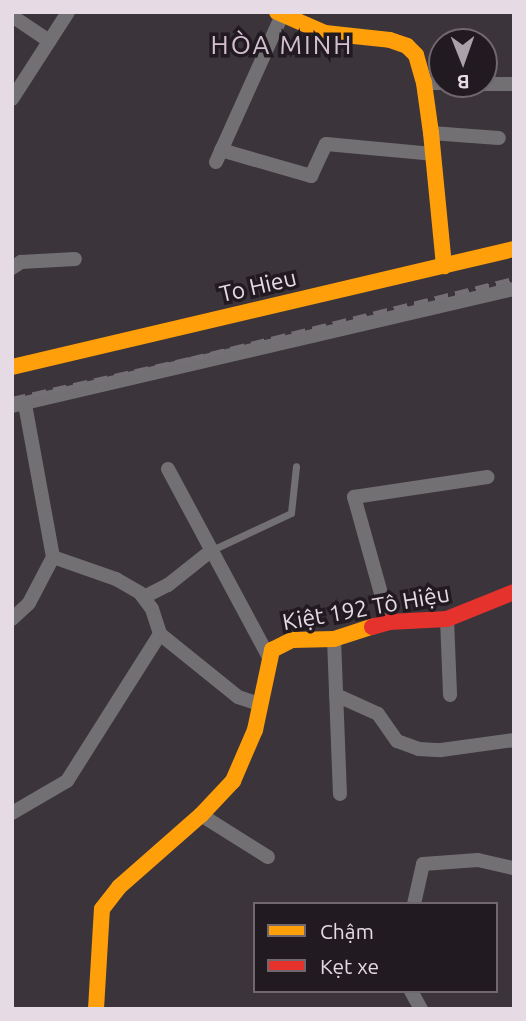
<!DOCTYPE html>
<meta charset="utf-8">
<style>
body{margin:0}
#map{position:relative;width:526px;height:1021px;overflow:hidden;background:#3c343b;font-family:Ubuntu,sans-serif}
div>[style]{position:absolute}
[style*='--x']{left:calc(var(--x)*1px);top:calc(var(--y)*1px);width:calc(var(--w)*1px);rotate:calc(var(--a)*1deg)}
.lane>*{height:7px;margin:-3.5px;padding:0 3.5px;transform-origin:3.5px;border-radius:3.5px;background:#737073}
.street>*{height:14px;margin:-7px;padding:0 7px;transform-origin:7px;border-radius:7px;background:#737073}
.slow>*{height:16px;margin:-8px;padding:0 8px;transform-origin:8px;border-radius:8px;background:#ff9f0a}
.jam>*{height:16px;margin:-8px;padding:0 8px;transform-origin:8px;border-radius:8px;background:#e5322d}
.rail>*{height:5px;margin-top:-2.5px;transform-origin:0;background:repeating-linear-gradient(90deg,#757075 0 14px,transparent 0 21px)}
span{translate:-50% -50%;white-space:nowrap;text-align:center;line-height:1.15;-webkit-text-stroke:7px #221a21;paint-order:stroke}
.street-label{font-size:23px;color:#e6dbe5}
.quarter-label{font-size:26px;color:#d3bfd0;letter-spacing:2px}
.frame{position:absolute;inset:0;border:14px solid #e6dbe5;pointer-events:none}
.legend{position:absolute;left:253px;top:902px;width:245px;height:91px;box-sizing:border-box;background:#221a21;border:2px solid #70676f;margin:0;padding:9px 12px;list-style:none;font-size:21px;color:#e6dbe5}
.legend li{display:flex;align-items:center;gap:14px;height:35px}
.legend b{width:35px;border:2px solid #70676f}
.north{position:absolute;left:428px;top:28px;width:70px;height:70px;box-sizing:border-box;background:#221a21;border:2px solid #70676f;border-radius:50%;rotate:179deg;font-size:19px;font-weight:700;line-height:28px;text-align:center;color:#e6dbe5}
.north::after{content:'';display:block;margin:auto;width:24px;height:32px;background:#aaa1aa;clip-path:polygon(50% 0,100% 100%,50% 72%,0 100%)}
</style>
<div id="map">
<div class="lane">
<i style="--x:212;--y:550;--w:87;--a:-25.1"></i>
<i style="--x:291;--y:513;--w:47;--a:-83.9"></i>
</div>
<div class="street">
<i style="--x:12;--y:16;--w:45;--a:34"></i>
<i style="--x:424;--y:83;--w:18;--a:0"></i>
<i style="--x:484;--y:84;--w:30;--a:0"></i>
<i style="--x:12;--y:99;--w:103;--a:-57.2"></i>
<i style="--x:431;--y:133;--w:68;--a:4.2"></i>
<i style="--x:221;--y:150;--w:94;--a:16.1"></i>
<i style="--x:311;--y:176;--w:35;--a:-65"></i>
<i style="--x:326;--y:144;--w:107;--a:5.3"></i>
<i style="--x:216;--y:162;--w:161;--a:-65.8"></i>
<i style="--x:12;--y:268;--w:11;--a:-34"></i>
<i style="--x:21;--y:262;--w:54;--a:-3.2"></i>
<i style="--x:12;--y:406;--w:515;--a:-13.12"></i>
<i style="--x:168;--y:469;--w:213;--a:61.8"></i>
<i style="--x:53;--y:557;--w:67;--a:19.2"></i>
<i style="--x:116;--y:579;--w:28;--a:30"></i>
<i style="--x:140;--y:593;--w:20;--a:53"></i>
<i style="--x:152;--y:609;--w:26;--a:72"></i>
<i style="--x:160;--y:634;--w:100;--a:38.9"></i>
<i style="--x:238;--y:697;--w:23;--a:18"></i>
<i style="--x:144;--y:597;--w:27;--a:-27"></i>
<i style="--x:168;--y:585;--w:56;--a:-38.5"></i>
<i style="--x:12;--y:619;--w:23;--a:-43"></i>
<i style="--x:29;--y:603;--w:52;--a:-62.4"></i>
<i style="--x:53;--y:557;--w:156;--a:-100.4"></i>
<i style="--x:447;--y:619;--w:76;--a:87.7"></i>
<i style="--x:389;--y:622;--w:130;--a:-105.6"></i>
<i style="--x:354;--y:497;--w:135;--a:-8.5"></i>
<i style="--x:334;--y:639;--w:155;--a:87.8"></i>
<i style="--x:336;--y:695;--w:46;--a:24.3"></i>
<i style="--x:378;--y:714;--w:33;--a:55"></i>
<i style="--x:397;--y:741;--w:23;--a:20"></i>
<i style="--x:419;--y:749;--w:22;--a:3"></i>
<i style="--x:441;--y:750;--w:74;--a:-7.8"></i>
<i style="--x:12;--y:813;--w:64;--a:-30.2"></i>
<i style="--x:67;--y:781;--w:174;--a:-57.7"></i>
<i style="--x:201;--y:815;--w:79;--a:32.1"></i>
<i style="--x:414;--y:904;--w:41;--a:-77.3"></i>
<i style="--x:423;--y:864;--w:55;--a:-4.2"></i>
<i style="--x:478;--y:860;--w:37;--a:13"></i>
<i style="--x:411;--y:991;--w:21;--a:61"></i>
</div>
<div class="slow">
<i style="--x:277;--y:12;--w:52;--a:23.6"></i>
<i style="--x:325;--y:33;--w:65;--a:6.1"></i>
<i style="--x:390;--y:40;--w:18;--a:19"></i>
<i style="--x:407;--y:46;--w:13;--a:45"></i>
<i style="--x:416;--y:55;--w:29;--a:74"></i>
<i style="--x:424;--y:83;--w:50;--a:82"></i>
<i style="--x:431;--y:133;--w:134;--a:84.4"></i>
<i style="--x:12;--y:367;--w:516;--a:-13.23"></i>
<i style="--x:96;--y:1009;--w:100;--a:-86.6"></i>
<i style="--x:102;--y:909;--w:28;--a:-52"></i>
<i style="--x:119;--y:887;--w:109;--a:-41.3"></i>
<i style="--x:201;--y:815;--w:47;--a:-46.7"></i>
<i style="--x:233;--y:781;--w:56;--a:-66.7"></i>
<i style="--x:255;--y:730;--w:82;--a:-78"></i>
<i style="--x:272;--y:650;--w:22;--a:-27"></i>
<i style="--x:292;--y:640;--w:42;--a:-1.4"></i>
<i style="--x:334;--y:639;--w:40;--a:-18"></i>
</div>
<div class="jam">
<i style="--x:372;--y:627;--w:18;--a:-16"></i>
<i style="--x:389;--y:622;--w:58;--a:-3"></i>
<i style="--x:447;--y:619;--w:72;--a:-21.9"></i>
</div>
<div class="rail">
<i style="--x:12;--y:399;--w:182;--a:-12.7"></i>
<i style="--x:190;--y:359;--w:334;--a:-13.9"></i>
</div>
<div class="street-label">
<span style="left:258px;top:286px;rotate:-13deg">To Hieu</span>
<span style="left:366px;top:608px;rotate:-10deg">Kiệt 192 Tô Hiệu</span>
</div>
<div class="quarter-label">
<span style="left:282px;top:45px">HÒA MINH</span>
</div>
<div class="frame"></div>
<ul class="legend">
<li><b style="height:9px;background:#ff9f0a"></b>Chậm</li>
<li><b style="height:9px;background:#e5322d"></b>Kẹt xe</li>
</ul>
<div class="north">B</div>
</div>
